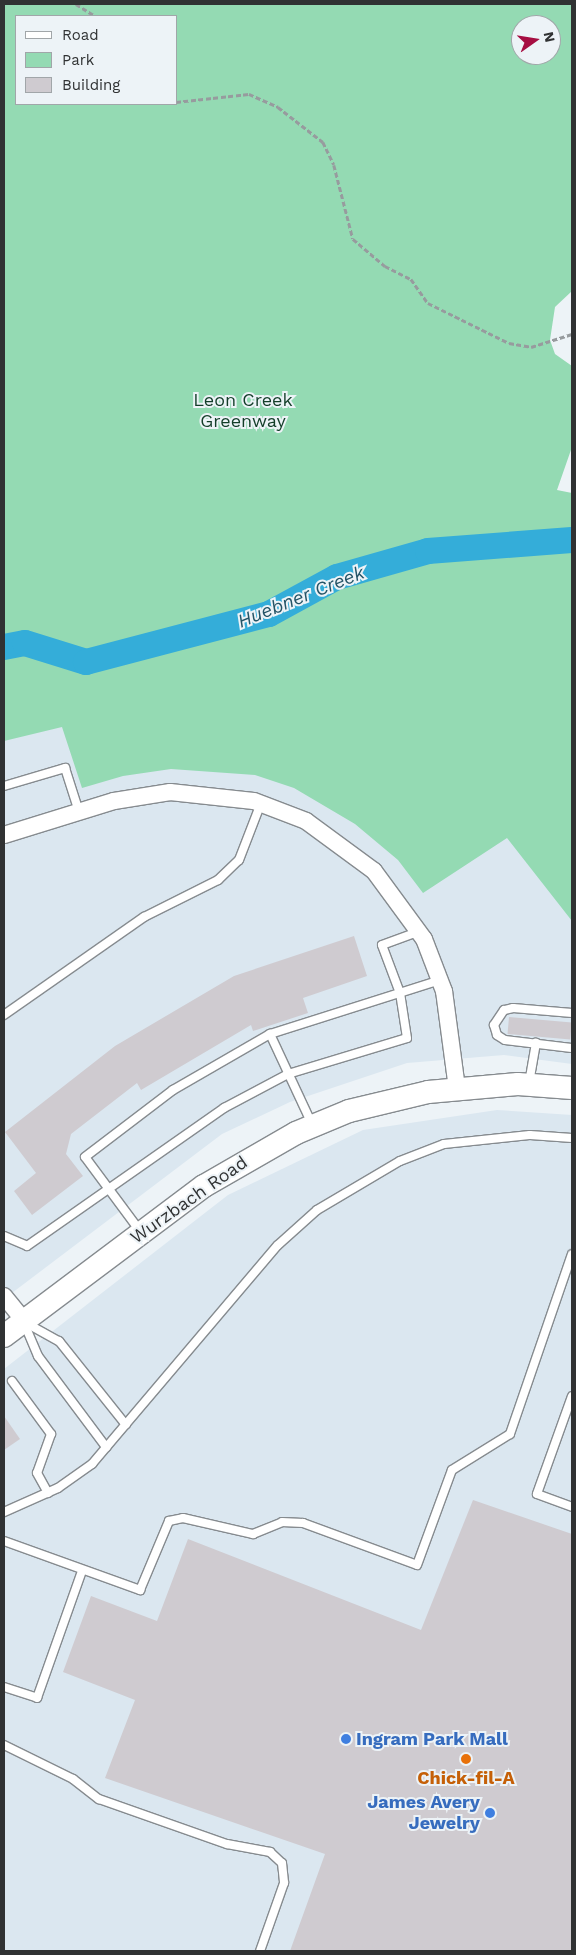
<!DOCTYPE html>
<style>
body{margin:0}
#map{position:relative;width:576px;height:1955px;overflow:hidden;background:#edf3f7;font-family:"Work Sans",sans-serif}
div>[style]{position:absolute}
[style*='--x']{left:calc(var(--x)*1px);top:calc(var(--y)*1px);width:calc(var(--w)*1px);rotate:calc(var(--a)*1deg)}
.built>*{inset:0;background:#dbe7f0}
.green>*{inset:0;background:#94dab3}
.river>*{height:26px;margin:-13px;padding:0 13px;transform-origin:13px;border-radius:13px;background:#34add9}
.building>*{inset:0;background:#cfcbd0;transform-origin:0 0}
.path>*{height:2.5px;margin-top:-1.25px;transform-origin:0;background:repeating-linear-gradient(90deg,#979b9e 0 5px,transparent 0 7.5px)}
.roads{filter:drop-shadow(1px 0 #868b8f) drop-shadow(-1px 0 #868b8f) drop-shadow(0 1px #868b8f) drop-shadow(0 -1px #868b8f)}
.lane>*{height:8px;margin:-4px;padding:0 4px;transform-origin:4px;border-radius:4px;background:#fff}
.street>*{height:16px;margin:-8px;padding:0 8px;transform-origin:8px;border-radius:8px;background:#fff}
.secondary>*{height:22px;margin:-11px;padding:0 11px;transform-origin:11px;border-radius:11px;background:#fff}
.dots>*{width:14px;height:14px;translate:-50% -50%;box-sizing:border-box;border:2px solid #edf3f7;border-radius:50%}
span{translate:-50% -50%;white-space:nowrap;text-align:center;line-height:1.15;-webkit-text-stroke:4px #edf3f7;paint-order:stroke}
.park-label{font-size:18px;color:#133e29}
.street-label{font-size:18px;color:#303233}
.shop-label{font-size:18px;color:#366cbe;font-weight:700}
.left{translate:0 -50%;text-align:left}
.right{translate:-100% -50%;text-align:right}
.food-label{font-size:18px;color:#c56008;font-weight:700}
.water-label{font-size:19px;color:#245467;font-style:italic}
.frame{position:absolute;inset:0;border:5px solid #303233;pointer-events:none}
.legend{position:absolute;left:15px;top:15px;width:162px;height:90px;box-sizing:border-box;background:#edf3f7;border:1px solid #a1a6a9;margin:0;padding:6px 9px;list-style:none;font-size:15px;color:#303233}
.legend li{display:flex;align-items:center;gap:10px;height:25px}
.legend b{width:25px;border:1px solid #a1a6a9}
.north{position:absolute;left:511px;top:15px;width:50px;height:50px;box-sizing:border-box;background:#edf3f7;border:1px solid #a1a6a9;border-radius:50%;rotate:77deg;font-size:14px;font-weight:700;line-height:20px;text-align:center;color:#303233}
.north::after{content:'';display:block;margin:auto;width:18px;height:22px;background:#a60e42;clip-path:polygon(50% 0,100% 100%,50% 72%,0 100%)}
</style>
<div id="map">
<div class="built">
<i style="clip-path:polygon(4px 715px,572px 811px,572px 1064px,504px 1055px,407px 1063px,290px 1102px,222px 1134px,4px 1299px)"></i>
<i style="clip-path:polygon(497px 1110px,572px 1115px,572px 1951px,4px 1951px,4px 1369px,228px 1195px,363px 1130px)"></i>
</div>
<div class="green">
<i style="clip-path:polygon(evenodd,4px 4px,572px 4px,572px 291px,555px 307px,550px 340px,555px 354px,572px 366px,572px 447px,557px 490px,572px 493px,572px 921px,507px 838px,423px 893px,398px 860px,355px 824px,294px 788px,255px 775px,171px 769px,123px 776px,82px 788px,62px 727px,4px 741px,4px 4px,176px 16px,176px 104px,16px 104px,16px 16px,176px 16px,4px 4px,521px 25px,551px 25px,551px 55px,521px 55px,521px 25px)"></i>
</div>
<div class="river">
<i style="--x:4;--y:647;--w:21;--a:-11"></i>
<i style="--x:25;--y:643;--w:64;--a:17.3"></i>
<i style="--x:86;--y:662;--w:189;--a:-14.7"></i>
<i style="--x:269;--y:614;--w:77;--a:-28.6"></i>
<i style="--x:337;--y:577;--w:95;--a:-15.9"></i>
<i style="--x:428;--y:551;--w:144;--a:-4.4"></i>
</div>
<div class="building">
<i style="clip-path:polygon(354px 936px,367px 976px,303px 998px,308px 1013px,253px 1031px,251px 1025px,141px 1090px,137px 1083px,71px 1134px,66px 1154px,83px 1176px,32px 1215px,14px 1191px,36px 1173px,5px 1132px,115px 1046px,234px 976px)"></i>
<i style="left:509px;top:1017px;width:63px;height:17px;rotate:5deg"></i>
<i style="clip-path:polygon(4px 1416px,20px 1439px,4px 1450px)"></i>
<i style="clip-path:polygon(473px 1500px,572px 1534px,572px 1951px,290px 1951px,325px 1854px,105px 1778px,135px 1700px,63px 1672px,91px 1596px,157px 1621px,188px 1539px,421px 1630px)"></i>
</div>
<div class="path">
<i style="--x:76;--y:4;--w:22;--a:32"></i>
<i style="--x:176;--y:102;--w:73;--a:-6.3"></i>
<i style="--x:249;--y:94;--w:32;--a:24"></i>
<i style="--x:278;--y:107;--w:57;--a:37.9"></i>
<i style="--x:323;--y:142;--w:25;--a:64"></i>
<i style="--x:334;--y:165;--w:76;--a:75.6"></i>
<i style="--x:353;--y:239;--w:42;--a:40.2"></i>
<i style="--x:385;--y:266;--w:29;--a:27"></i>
<i style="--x:411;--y:279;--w:29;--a:55"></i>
<i style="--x:428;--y:303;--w:90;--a:26.3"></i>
<i style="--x:509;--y:343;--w:22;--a:10"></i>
<i style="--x:531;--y:347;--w:43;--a:-17.6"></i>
</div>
<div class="roads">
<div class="lane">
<i style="--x:4;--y:786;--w:64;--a:-16.4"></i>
<i style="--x:65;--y:768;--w:46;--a:72.3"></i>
<i style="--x:572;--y:1013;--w:59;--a:-175.2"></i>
<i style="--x:513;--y:1008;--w:9;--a:167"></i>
<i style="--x:504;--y:1010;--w:18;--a:124"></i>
<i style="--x:494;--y:1025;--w:10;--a:73"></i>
<i style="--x:497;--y:1035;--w:9;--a:32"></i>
<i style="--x:505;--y:1040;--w:67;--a:6.8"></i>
<i style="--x:4;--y:1015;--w:171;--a:-35"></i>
<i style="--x:144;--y:917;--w:83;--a:-26.6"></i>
<i style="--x:218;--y:880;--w:29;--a:-44"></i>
<i style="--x:239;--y:860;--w:61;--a:-68.9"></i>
<i style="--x:270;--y:1034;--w:99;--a:65"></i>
<i style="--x:529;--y:1083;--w:41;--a:-80.1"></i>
<i style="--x:140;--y:1231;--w:92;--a:-126.6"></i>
<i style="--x:85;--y:1157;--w:111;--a:-37.3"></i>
<i style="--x:173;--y:1090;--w:112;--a:-30"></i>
<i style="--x:270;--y:1034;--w:178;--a:-17.6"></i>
<i style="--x:4;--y:1236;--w:25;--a:23"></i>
<i style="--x:27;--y:1246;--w:241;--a:-35"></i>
<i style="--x:224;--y:1108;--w:72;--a:-28"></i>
<i style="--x:288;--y:1074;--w:124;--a:-16.8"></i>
<i style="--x:407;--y:1038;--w:46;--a:-98.8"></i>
<i style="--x:400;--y:993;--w:51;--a:-110.6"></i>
<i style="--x:382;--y:945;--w:40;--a:-20.2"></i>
<i style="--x:24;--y:1323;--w:36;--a:67"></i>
<i style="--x:38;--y:1356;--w:114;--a:53.2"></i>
<i style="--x:26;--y:1323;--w:38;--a:29"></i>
<i style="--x:59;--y:1341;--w:107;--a:51.4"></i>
<i style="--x:12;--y:1381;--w:66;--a:53.7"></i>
<i style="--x:51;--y:1434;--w:41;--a:109.7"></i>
<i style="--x:37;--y:1473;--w:23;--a:61"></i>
<i style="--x:572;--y:1396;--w:104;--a:109.7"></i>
<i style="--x:537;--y:1494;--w:37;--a:20"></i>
<i style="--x:4;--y:1512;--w:59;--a:-24"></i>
<i style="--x:58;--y:1488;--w:42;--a:-35.2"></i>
<i style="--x:92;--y:1464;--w:287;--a:-49.7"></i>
<i style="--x:278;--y:1245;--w:52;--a:-41.9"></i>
<i style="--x:317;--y:1210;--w:96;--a:-30.6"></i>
<i style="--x:400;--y:1161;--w:47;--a:-21.1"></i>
<i style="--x:444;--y:1144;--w:86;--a:-6"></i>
<i style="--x:530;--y:1135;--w:42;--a:4.1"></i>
<i style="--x:4;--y:1541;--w:145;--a:19.8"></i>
<i style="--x:140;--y:1590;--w:75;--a:-67.2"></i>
<i style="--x:169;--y:1521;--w:14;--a:-12"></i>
<i style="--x:183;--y:1518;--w:72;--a:12.9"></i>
<i style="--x:253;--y:1534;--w:31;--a:-22"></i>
<i style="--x:282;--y:1522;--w:21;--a:3"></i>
<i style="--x:303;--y:1523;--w:121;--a:20.2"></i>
<i style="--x:417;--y:1565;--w:101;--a:-69.8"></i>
<i style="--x:452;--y:1470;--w:68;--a:-31.8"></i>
<i style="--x:510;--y:1434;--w:190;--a:-71"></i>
<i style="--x:4;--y:1687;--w:35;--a:18"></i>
<i style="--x:37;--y:1698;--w:135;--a:-70.5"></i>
<i style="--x:4;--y:1745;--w:77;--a:26.2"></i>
<i style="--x:73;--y:1779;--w:33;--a:38"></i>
<i style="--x:99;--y:1799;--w:136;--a:19.4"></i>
<i style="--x:227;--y:1844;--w:44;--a:10.5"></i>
<i style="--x:270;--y:1852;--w:16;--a:43"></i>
<i style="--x:282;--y:1863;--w:20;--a:84"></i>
<i style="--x:284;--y:1883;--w:72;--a:109.4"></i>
</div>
<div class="street">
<i style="--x:4;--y:835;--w:115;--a:-17.2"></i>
<i style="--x:114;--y:801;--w:57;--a:-9.1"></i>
<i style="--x:170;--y:792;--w:84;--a:6.1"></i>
<i style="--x:254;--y:801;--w:56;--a:21"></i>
<i style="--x:306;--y:821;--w:84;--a:36.3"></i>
<i style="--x:374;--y:871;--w:84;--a:53.7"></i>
<i style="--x:424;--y:939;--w:56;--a:69"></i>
<i style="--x:444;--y:991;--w:98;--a:82.4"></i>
<i style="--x:4;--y:1296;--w:32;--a:51"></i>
</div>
<div class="secondary">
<i style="--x:4;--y:1336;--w:250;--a:-36.9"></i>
<i style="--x:204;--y:1186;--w:106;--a:-29.9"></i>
<i style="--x:296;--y:1133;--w:57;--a:-22.5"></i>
<i style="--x:349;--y:1111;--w:81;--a:-13.5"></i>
<i style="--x:428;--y:1092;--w:90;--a:-5.1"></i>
<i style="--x:518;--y:1084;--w:54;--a:4.2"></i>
</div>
</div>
<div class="dots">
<i style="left:346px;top:1739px;background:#3f7fe0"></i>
<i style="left:466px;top:1759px;background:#e8710a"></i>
<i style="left:490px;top:1813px;background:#3f7fe0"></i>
</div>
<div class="park-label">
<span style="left:243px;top:411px">Leon Creek<br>Greenway</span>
</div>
<div class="street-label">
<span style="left:189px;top:1200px;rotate:-35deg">Wurzbach Road</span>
</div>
<div class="shop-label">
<span class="left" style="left:356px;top:1739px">Ingram Park Mall</span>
<span class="right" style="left:480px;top:1813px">James Avery<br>Jewelry</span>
</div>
<div class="food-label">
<span style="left:466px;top:1778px">Chick-fil-A</span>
</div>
<div class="water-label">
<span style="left:301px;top:597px;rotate:-22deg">Huebner Creek</span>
</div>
<div class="frame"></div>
<ul class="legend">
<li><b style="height:6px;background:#fff"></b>Road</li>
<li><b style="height:14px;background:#94dab3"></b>Park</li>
<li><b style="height:14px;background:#cfcbd0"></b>Building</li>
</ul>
<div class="north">N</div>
</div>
